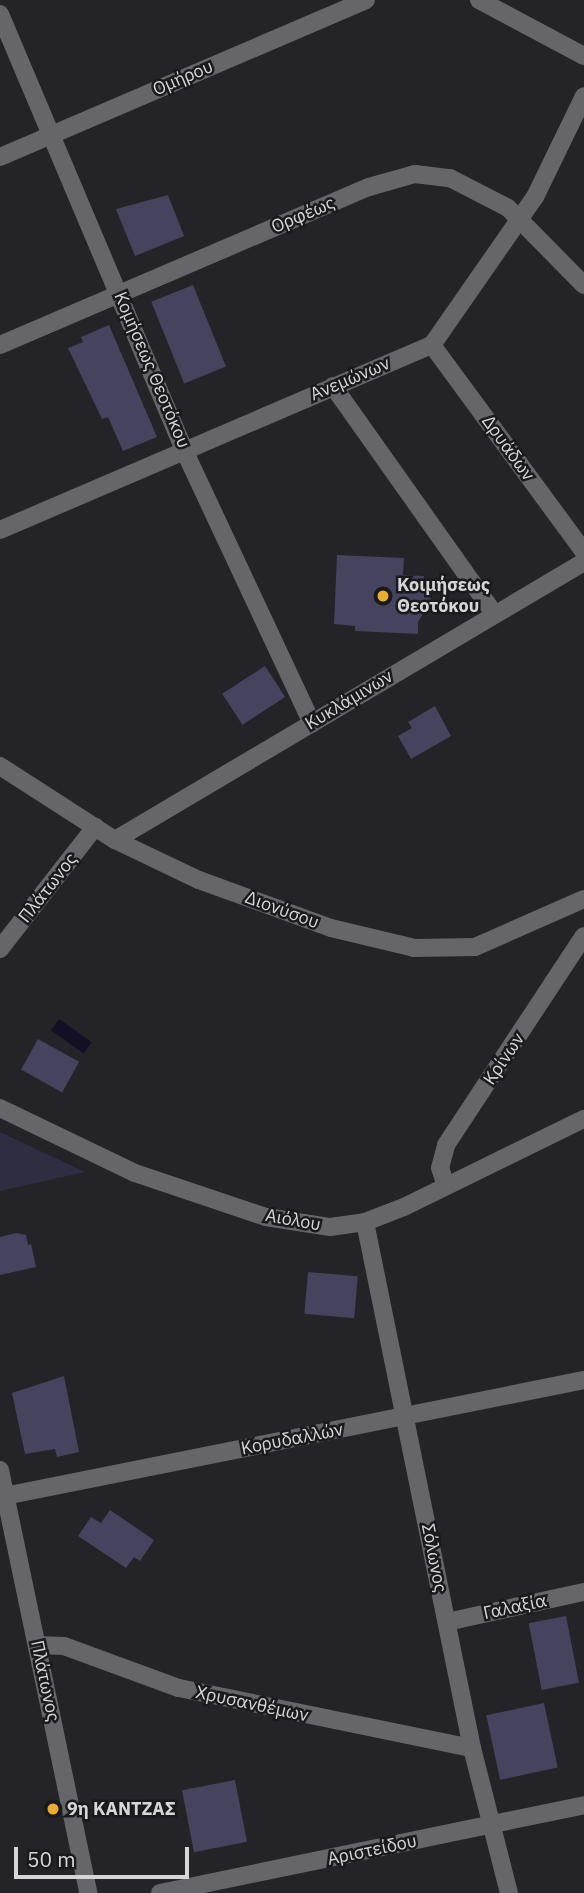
<!DOCTYPE html>
<meta charset="utf-8">
<style>
body{margin:0}
#map{position:relative;width:584px;height:1893px;overflow:hidden;background:#242327;font-family:"IBM Plex Sans",sans-serif}
div>[style]{position:absolute}
[style*='--x']{left:calc(var(--x)*1px);top:calc(var(--y)*1px);width:calc(var(--w)*1px);rotate:calc(var(--a)*1deg)}
.green>*{inset:0;background:#2f2d42}
.water>*{inset:0;background:#131026;transform-origin:0 0}
.building>*{inset:0;background:#45435d;transform-origin:0 0}
.minor>*{height:18px;margin:-9px;padding:0 9px;transform-origin:9px;border-radius:9px;background:#66666a}
.tertiary>*{height:18px;margin:-9px;padding:0 9px;transform-origin:9px;border-radius:9px;background:#66666a}
.dots>*{width:19px;height:19px;translate:-50% -50%;box-sizing:border-box;border:4px solid #1a1a1d;border-radius:50%}
span{translate:-50% -50%;white-space:nowrap;text-align:center;line-height:1.15;-webkit-text-stroke:5px #1a1a1d;paint-order:stroke}
.street-label{font-size:18px;color:#d6d6d8}
.poi-label{font-size:18px;color:#d6d6d8;font-weight:700}
.left{translate:0 -50%;text-align:left}
.scale{position:absolute;left:14px;top:1847px;width:175px;height:32px;box-sizing:border-box;border:4px solid #d6d6d8;border-top:0;padding-left:9px;font-size:21px;line-height:24px;white-space:nowrap;color:#d6d6d8;-webkit-text-stroke:5px #1a1a1d;paint-order:stroke}
</style>
<div id="map">
<div class="green">
<i style="clip-path:polygon(0 1132px,85px 1172px,0 1191px)"></i>
</div>
<div class="water">
<i style="left:59px;top:1019px;width:40px;height:14px;rotate:35deg"></i>
</div>
<div class="building">
<i style="clip-path:polygon(168px 195px,184px 236px,135px 256px,116px 209px)"></i>
<i style="left:193px;top:285px;width:88px;height:45px;rotate:68deg"></i>
<i style="clip-path:polygon(109px 325px,157px 437px,123px 451px,108px 417px,102px 419px,68px 348px,83px 342px,81px 337px)"></i>
<i style="clip-path:polygon(337px 555px,404px 558px,403px 575px,424px 576px,423px 586px,430px 591px,431px 601px,418px 622px,418px 634px,355px 631px,355px 626px,334px 624px)"></i>
<i style="left:265px;top:666px;width:37px;height:51px;rotate:57deg"></i>
<i style="clip-path:polygon(435px 706px,451px 736px,411px 759px,398px 736px,412px 728px,408px 722px)"></i>
<i style="left:38px;top:1039px;width:47px;height:35px;rotate:29deg"></i>
<i style="clip-path:polygon(16px 1233px,26px 1235px,28px 1245px,31px 1244px,36px 1267px,0 1275px,0 1237px)"></i>
<i style="left:308px;top:1272px;width:50px;height:42px;rotate:5deg"></i>
<i style="clip-path:polygon(64px 1376px,79px 1452px,57px 1457px,55px 1449px,25px 1454px,12px 1393px)"></i>
<i style="clip-path:polygon(110px 1510px,154px 1540px,140px 1561px,134px 1557px,126px 1568px,78px 1536px,91px 1517px,101px 1523px)"></i>
<i style="left:566px;top:1616px;width:68px;height:38px;rotate:79deg"></i>
<i style="left:544px;top:1703px;width:66px;height:59px;rotate:78deg"></i>
<i style="left:235px;top:1780px;width:63px;height:54px;rotate:79deg"></i>
</div>
<div class="minor">
<i style="--x:0;--y:14;--w:473;--a:67.1"></i>
<i style="--x:184;--y:450;--w:302;--a:64.9"></i>
<i style="--x:0;--y:157;--w:398;--a:-23.2"></i>
<i style="--x:0;--y:345;--w:401;--a:-23.2"></i>
<i style="--x:369;--y:187;--w:48;--a:-15.8"></i>
<i style="--x:415;--y:174;--w:35;--a:7"></i>
<i style="--x:450;--y:178;--w:65;--a:27.3"></i>
<i style="--x:508;--y:208;--w:108;--a:45.4"></i>
<i style="--x:432;--y:345;--w:257;--a:53.7"></i>
<i style="--x:333;--y:386;--w:278;--a:54.7"></i>
<i style="--x:0;--y:530;--w:470;--a:-23.2"></i>
<i style="--x:432;--y:345;--w:180;--a:-55.2"></i>
<i style="--x:535;--y:197;--w:112;--a:-64.1"></i>
<i style="--x:0;--y:766;--w:137;--a:32.8"></i>
<i style="--x:115;--y:840;--w:93;--a:25.5"></i>
<i style="--x:199;--y:880;--w:140;--a:20"></i>
<i style="--x:331;--y:928;--w:85;--a:13.5"></i>
<i style="--x:414;--y:948;--w:61;--a:-0.9"></i>
<i style="--x:475;--y:947;--w:119;--a:-23.8"></i>
<i style="--x:115;--y:840;--w:545;--a:-30.66"></i>
<i style="--x:0;--y:949;--w:155;--a:-52.1"></i>
<i style="--x:446;--y:1186;--w:19;--a:-108"></i>
<i style="--x:440;--y:1168;--w:24;--a:-75"></i>
<i style="--x:446;--y:1145;--w:250;--a:-56.6"></i>
<i style="--x:365;--y:1222;--w:537;--a:78.5"></i>
<i style="--x:472;--y:1748;--w:150;--a:75.7"></i>
<i style="--x:0;--y:1497;--w:596;--a:-11.33"></i>
<i style="--x:447;--y:1622;--w:140;--a:-12.4"></i>
<i style="--x:37;--y:1645;--w:27;--a:2"></i>
<i style="--x:64;--y:1646;--w:122;--a:20.1"></i>
<i style="--x:179;--y:1688;--w:299;--a:11.6"></i>
</div>
<div class="tertiary">
<i style="--x:479;--y:0;--w:119;--a:28.1"></i>
<i style="--x:0;--y:1108;--w:150;--a:25.7"></i>
<i style="--x:135;--y:1173;--w:138;--a:18.6"></i>
<i style="--x:266;--y:1217;--w:65;--a:8.9"></i>
<i style="--x:330;--y:1227;--w:35;--a:-8"></i>
<i style="--x:365;--y:1222;--w:42;--a:-21"></i>
<i style="--x:404;--y:1207;--w:200;--a:-26.1"></i>
<i style="--x:0;--y:1470;--w:432;--a:78.2"></i>
<i style="--x:160;--y:1893;--w:433;--a:-11.7"></i>
</div>
<div class="dots">
<i style="left:383px;top:596px;background:#e9aa38"></i>
<i style="left:53px;top:1809px;background:#e9aa38"></i>
</div>
<div class="street-label">
<span style="left:183px;top:78px;rotate:-23deg">Ομήρου</span>
<span style="left:303px;top:215px;rotate:-23deg">Ορφέως</span>
<span style="left:152px;top:370px;rotate:67deg">Κομήσεως Θεοτόκου</span>
<span style="left:350px;top:379px;rotate:-23deg">Ανεμώνων</span>
<span style="left:508px;top:448px;rotate:54deg">Δρυάδων</span>
<span style="left:349px;top:700px;rotate:-31deg">Κυκλάμινων</span>
<span style="left:48px;top:888px;rotate:-52deg">Πλάτωνος</span>
<span style="left:282px;top:910px;rotate:20deg">Διονύσου</span>
<span style="left:504px;top:1059px;rotate:-56deg">Κρίνων</span>
<span style="left:293px;top:1220px;rotate:10deg">Αιόλου</span>
<span style="left:292px;top:1439px;rotate:-11deg">Κορυδαλλών</span>
<span style="left:434px;top:1558px;rotate:79deg">Σόλωνος</span>
<span style="left:515px;top:1607px;rotate:-12deg">Γαλαξία</span>
<span style="left:45px;top:1681px;rotate:78deg">Πλάτωνος</span>
<span style="left:252px;top:1704px;rotate:12deg">Χρυσανθέμων</span>
<span style="left:372px;top:1850px;rotate:-12deg">Αριστείδου</span>
</div>
<div class="poi-label">
<span class="left" style="left:397px;top:596px">Κοιμήσεως<br>Θεοτόκου</span>
<span class="left" style="left:67px;top:1809px">9η ΚΑΝΤΖΑΣ</span>
</div>
<div class="scale">50 m</div>
</div>
